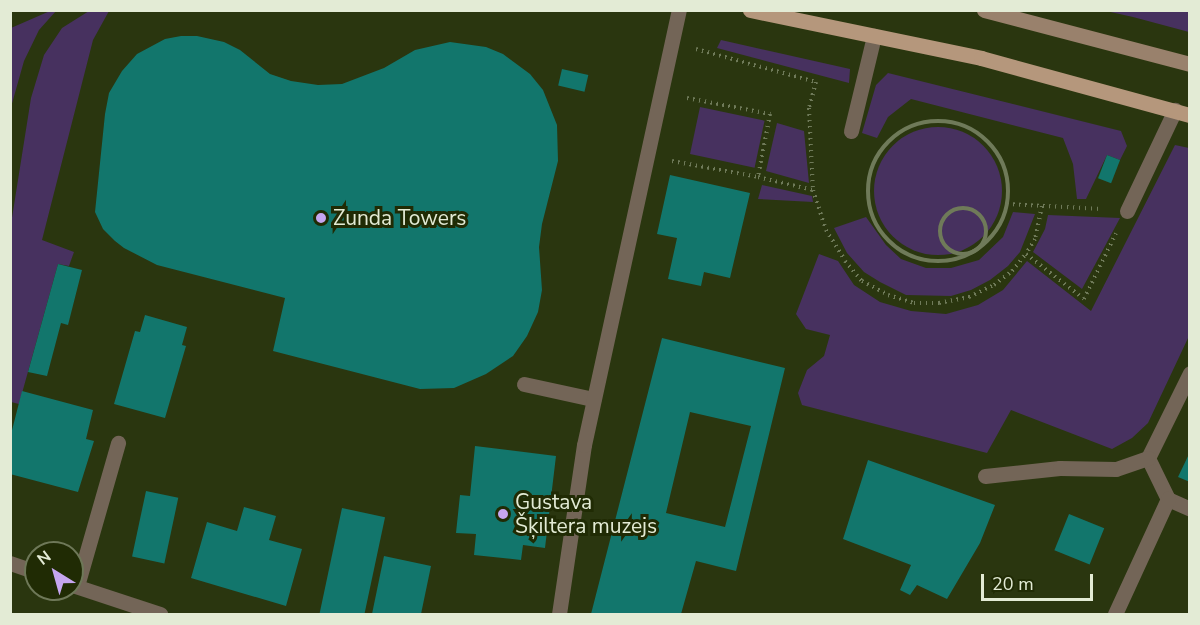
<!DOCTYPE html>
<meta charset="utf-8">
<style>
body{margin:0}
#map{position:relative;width:1200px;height:625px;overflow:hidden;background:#2a360f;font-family:"Nunito Sans",sans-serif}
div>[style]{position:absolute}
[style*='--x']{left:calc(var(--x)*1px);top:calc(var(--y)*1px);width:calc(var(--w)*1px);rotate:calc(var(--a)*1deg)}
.green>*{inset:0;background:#47315f;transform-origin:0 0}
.round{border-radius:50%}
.building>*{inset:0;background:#12766c;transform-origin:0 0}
.path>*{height:4px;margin-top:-2px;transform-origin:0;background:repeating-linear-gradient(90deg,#6f7a59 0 1.5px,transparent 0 6px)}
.path>.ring{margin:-2px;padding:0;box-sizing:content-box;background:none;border:4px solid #6f7a59;border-radius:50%}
.lane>*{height:15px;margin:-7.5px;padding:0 7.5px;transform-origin:7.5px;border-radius:7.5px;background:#736557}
.street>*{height:15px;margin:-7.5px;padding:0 7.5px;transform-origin:7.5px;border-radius:7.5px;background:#736557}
.secondary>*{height:15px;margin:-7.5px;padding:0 7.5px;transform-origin:7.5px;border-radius:7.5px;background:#99816c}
.primary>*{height:15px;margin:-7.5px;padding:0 7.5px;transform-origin:7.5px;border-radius:7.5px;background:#b5977c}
.dots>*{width:16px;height:16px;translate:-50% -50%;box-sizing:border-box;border:3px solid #202b04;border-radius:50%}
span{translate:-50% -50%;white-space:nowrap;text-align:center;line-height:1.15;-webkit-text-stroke:6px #202b04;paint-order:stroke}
.poi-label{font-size:21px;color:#e3ebd5}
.left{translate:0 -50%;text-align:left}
.frame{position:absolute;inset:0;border:12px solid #e3ebd5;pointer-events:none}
.north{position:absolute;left:24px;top:541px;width:60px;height:60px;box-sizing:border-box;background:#202b04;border:2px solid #6e7858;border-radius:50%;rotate:323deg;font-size:16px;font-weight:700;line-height:24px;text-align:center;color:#e3ebd5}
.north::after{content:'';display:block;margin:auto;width:21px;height:27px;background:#c6a6f0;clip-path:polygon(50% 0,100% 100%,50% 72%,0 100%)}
.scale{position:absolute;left:981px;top:574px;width:112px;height:27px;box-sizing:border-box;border:3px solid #e3ebd5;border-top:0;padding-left:8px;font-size:18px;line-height:21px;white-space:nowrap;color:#e3ebd5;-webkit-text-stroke:4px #202b04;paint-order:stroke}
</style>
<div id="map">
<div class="green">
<i style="clip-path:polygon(50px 11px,56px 11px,39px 30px,24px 61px,11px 107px,11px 28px)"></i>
<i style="clip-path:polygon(89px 11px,109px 11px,93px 40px,42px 240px,74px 252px,69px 266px,58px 264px,19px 404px,11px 402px,11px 224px,31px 98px,44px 55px,62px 28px)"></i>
<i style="clip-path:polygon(1106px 11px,1189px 11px,1189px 32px,1133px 17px)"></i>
<i style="clip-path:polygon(721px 40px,850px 69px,849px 83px,717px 48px)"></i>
<i style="clip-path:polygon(888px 73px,1121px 131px,1127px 146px,1120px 160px,1107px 155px,1086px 199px,1077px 199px,1073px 164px,1063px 138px,911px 99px,888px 117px,877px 138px,862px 133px,876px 85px)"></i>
<i style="left:700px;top:107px;width:66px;height:48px;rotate:12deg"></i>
<i style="clip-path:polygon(777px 123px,804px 131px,809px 183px,766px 171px)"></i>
<i class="round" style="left:874px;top:127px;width:128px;height:128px"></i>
<i style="clip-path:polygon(1175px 145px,1189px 148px,1189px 336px,1148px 423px,1132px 438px,1112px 449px,1011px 410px,987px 453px,802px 405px,798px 393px,807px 370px,824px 356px,830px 335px,806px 329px,796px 314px,819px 254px,838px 261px,854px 285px,880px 302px,911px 311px,946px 314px,978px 305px,1003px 290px,1027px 261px,1091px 311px)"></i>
<i style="clip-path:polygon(762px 185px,812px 196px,813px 202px,758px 199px)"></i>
<i style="clip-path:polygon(1013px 212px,1035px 214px,1020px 252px,1008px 266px,990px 280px,971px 290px,951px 296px,906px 295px,880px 282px,864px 272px,847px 253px,834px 228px,866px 217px,886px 245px,901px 259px,926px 268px,951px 268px,979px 260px,1003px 237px)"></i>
<i style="clip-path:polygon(1048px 215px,1120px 218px,1082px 289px,1033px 252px,1045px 229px)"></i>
</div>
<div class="building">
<i style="clip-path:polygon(181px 36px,197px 36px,224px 42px,240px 50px,270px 74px,291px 81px,318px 85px,342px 84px,384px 68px,415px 50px,450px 42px,486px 47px,503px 54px,530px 74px,543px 90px,557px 125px,558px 161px,542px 224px,539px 247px,542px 290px,538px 312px,527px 336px,513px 356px,486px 374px,454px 388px,420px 389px,273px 351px,285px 298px,157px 265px,124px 248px,115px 241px,103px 229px,95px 212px,105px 114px,109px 93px,122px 71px,137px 54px,165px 39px)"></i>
<i style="left:562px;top:69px;width:27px;height:17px;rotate:13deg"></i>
<i style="left:1107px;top:155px;width:14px;height:25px;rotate:21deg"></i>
<i style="clip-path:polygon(670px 175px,750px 193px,730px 278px,704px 272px,701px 286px,668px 279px,677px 238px,657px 234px)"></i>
<i style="clip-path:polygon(58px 264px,82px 270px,68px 325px,61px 323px,47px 376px,28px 372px)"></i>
<i style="clip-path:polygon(145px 315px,187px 327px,182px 345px,186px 346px,165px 418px,114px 404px,135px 331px,140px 332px)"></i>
<i style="clip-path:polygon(evenodd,662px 338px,785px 368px,736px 571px,696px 561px,681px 614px,591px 614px,662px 338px,690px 412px,751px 426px,725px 527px,666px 513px,690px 412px)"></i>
<i style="clip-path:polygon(22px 391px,93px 410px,86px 439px,94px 441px,78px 492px,10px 474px,10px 438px)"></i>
<i style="clip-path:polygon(475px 446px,556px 456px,545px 548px,523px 545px,521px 560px,474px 555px,476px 534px,456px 533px,460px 495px,470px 496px)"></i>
<i style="clip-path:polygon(1190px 452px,1190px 482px,1178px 477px)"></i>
<i style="clip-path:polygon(868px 460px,995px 505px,980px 543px,947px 599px,917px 585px,910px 595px,900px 590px,911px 565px,843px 539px)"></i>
<i style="left:146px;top:491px;width:33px;height:67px;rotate:12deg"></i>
<i style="clip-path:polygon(244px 507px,276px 516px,269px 540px,302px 549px,286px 606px,191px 578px,207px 522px,237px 531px)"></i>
<i style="left:342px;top:508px;width:44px;height:108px;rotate:12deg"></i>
<i style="left:1069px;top:514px;width:38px;height:39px;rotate:22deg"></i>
<i style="clip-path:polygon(384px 556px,431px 566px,421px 614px,372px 614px)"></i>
</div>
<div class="path">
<i style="--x:696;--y:49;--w:124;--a:15.4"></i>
<i style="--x:816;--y:82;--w:27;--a:105"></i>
<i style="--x:809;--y:108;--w:82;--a:87.2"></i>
<i style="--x:687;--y:98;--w:85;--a:10.9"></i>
<i style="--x:770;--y:114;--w:64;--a:100.8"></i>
<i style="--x:758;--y:177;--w:57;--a:13.3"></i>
<i style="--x:813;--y:190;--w:42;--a:72"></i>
<i style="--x:826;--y:230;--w:36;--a:58"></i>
<i style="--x:845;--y:261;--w:26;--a:50"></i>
<i style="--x:862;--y:281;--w:30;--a:28"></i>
<i style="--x:888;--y:295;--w:27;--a:17"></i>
<i style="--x:914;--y:303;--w:25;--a:0"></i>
<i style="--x:939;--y:303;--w:31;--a:-11"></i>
<i style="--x:969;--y:297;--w:28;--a:-26"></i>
<i style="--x:994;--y:285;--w:23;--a:-38"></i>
<i style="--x:1012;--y:271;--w:22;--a:-51"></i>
<i class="ring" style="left:868px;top:121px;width:136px;height:136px"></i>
<i style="--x:672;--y:161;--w:87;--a:10.5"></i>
<i style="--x:1007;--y:204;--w:95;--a:3"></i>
<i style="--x:1042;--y:206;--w:34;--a:102"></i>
<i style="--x:1035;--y:239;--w:17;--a:121"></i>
<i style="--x:1026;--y:254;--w:73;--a:37.8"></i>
<i style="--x:1084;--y:299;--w:73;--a:-64.1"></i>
<i class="ring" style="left:940px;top:208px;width:42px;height:42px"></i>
</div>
<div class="lane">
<i style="--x:851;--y:131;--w:98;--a:-76.4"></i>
<i style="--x:1127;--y:211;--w:112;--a:-64.6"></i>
<i style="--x:1190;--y:373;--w:95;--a:116.3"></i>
<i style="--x:1148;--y:458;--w:46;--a:64"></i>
<i style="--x:1168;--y:499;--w:24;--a:24"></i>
<i style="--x:524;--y:384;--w:71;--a:12.3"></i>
<i style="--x:985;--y:476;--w:75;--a:-6.1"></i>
<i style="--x:1060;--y:468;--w:56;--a:1"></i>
<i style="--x:1116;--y:469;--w:34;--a:-19"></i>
<i style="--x:77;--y:586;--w:149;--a:-74"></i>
<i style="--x:559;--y:614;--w:171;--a:-81.6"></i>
<i style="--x:584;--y:445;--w:445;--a:-77.7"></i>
<i style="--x:1115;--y:614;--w:127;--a:-65.3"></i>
</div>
<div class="street">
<i style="--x:10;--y:563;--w:28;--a:19"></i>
<i style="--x:72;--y:585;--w:93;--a:18.2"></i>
</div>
<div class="secondary">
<i style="--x:984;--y:10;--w:213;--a:14.7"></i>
</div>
<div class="primary">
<i style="--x:750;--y:10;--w:236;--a:11.7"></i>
<i style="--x:981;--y:58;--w:217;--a:15.3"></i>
</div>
<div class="dots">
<i style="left:321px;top:218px;background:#c6a6f0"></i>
<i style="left:503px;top:514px;background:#c6a6f0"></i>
</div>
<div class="poi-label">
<span class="left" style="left:333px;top:218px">Zunda Towers</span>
<span class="left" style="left:515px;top:514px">Gustava<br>Šķiltera muzejs</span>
</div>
<div class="frame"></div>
<div class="north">N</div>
<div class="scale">20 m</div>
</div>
